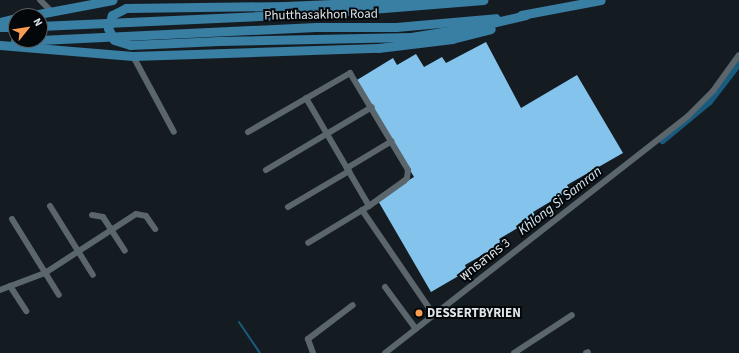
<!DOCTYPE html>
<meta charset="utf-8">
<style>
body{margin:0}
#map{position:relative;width:739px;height:353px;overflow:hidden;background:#141c22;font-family:"Source Sans 3","Noto Sans Thai",sans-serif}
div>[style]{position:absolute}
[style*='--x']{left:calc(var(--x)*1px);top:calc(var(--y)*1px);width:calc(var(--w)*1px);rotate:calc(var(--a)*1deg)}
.stream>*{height:2px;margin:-1px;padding:0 1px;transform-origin:1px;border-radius:1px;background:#195b7f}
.canal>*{height:7px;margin:-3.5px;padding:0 3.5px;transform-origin:3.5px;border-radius:3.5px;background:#195b7f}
.building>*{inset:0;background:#83c3ec}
.minor>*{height:6px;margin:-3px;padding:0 3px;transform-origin:3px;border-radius:3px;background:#5b656c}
.primary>*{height:9px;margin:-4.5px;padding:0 4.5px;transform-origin:4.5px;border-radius:4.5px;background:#397ea3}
.dots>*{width:11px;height:11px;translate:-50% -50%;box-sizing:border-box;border:2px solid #040709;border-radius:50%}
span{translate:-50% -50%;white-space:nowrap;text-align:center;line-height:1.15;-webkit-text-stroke:4px #040709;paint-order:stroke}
.street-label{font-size:13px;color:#dfe5e9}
.poi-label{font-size:13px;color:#dfe5e9;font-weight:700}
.left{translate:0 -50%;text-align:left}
.water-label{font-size:14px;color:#d6e6f2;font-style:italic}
.north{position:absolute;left:8px;top:8px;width:40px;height:40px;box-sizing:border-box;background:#040709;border:1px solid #5c6063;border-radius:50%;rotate:60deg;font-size:11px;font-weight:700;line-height:16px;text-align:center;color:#dfe5e9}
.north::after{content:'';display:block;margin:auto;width:14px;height:18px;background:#fb9e52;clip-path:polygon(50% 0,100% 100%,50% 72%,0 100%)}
</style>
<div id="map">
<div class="stream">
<i style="--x:239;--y:322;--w:37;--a:56"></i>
</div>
<div class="canal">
<i style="--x:662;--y:140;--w:61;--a:-39.7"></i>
<i style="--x:709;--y:101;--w:49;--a:-52.4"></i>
</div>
<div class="building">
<i style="clip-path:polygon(486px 42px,521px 108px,577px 75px,623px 153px,567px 185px,570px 190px,533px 212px,536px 217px,499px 239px,502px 244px,465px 265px,467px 271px,431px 292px,377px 199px,414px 177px,357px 80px,393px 58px,397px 65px,416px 54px,424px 67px,442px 57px,446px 63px)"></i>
</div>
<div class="minor">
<i style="--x:40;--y:0;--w:16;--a:45"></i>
<i style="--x:133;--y:56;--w:86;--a:61.7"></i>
<i style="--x:306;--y:98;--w:125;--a:59.7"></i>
<i style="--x:248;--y:132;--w:118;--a:-30"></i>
<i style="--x:350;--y:73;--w:113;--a:59.1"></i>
<i style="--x:408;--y:170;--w:8;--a:97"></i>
<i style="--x:407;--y:178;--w:4;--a:135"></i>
<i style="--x:404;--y:181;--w:43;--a:144.5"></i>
<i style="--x:369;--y:206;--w:71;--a:148.8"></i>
<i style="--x:347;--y:168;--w:52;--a:-31"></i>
<i style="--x:266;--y:170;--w:123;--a:-30.7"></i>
<i style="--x:50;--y:206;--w:81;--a:58.1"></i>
<i style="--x:288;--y:207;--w:71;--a:-30.5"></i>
<i style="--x:362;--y:210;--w:127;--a:55.6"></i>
<i style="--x:92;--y:215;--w:11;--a:10"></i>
<i style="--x:103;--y:217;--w:40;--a:57.1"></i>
<i style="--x:12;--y:219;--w:89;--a:58.3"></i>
<i style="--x:10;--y:286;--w:30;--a:57"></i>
<i style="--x:385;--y:287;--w:52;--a:53.6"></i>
<i style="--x:0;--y:290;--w:48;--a:-20.7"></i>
<i style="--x:45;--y:273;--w:108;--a:-33"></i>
<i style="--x:136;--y:214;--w:10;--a:11"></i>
<i style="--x:146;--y:216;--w:16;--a:55"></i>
<i style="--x:313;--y:353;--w:15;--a:-110"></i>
<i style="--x:308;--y:339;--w:56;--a:-37.1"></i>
<i style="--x:385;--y:353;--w:385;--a:-38"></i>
<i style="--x:688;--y:116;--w:35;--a:-45"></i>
<i style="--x:713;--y:91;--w:44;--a:-54.2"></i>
<i style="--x:514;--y:353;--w:69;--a:-33.2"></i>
<i style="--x:586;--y:353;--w:2;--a:-27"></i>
</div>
<div class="primary">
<i style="--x:427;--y:0;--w:142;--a:177.6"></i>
<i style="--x:285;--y:6;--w:159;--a:179.3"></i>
<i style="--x:126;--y:8;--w:16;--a:153"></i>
<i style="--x:112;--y:15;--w:14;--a:107"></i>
<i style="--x:108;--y:28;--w:13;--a:63"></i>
<i style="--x:114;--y:40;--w:17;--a:17"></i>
<i style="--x:130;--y:45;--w:89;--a:-2.6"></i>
<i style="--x:219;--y:41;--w:192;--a:-1.2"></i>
<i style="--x:411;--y:37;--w:69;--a:-9.2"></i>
<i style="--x:479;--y:26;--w:48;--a:-13.2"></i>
<i style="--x:521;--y:15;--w:81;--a:-10.6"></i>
<i style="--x:28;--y:16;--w:86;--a:-10.7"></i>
<i style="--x:0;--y:22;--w:16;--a:-14"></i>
<i style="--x:40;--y:26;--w:269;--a:-2.6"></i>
<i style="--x:309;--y:14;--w:175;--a:-4.6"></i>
<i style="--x:0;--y:27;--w:16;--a:0"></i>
<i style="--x:40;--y:40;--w:276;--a:-2.7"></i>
<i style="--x:316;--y:27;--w:80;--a:0"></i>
<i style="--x:396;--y:27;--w:100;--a:-5.1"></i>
<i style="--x:15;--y:41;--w:17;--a:-3"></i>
<i style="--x:0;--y:45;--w:133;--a:4.7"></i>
<i style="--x:133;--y:56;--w:245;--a:-1.9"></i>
<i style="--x:378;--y:48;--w:75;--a:-6.9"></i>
<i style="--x:452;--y:39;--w:40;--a:-14.4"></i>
</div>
<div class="dots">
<i style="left:419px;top:313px;background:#fb9e52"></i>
</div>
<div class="street-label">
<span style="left:321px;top:15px;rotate:-1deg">Phutthasakhon Road</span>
<span style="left:485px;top:260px;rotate:-38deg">พุทธสาคร 3</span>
</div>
<div class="poi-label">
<span class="left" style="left:427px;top:313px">DESSERTBYRIEN</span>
</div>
<div class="water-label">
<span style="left:560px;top:201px;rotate:-38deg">Khlong Si Samran</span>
</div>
<div class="north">N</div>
</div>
